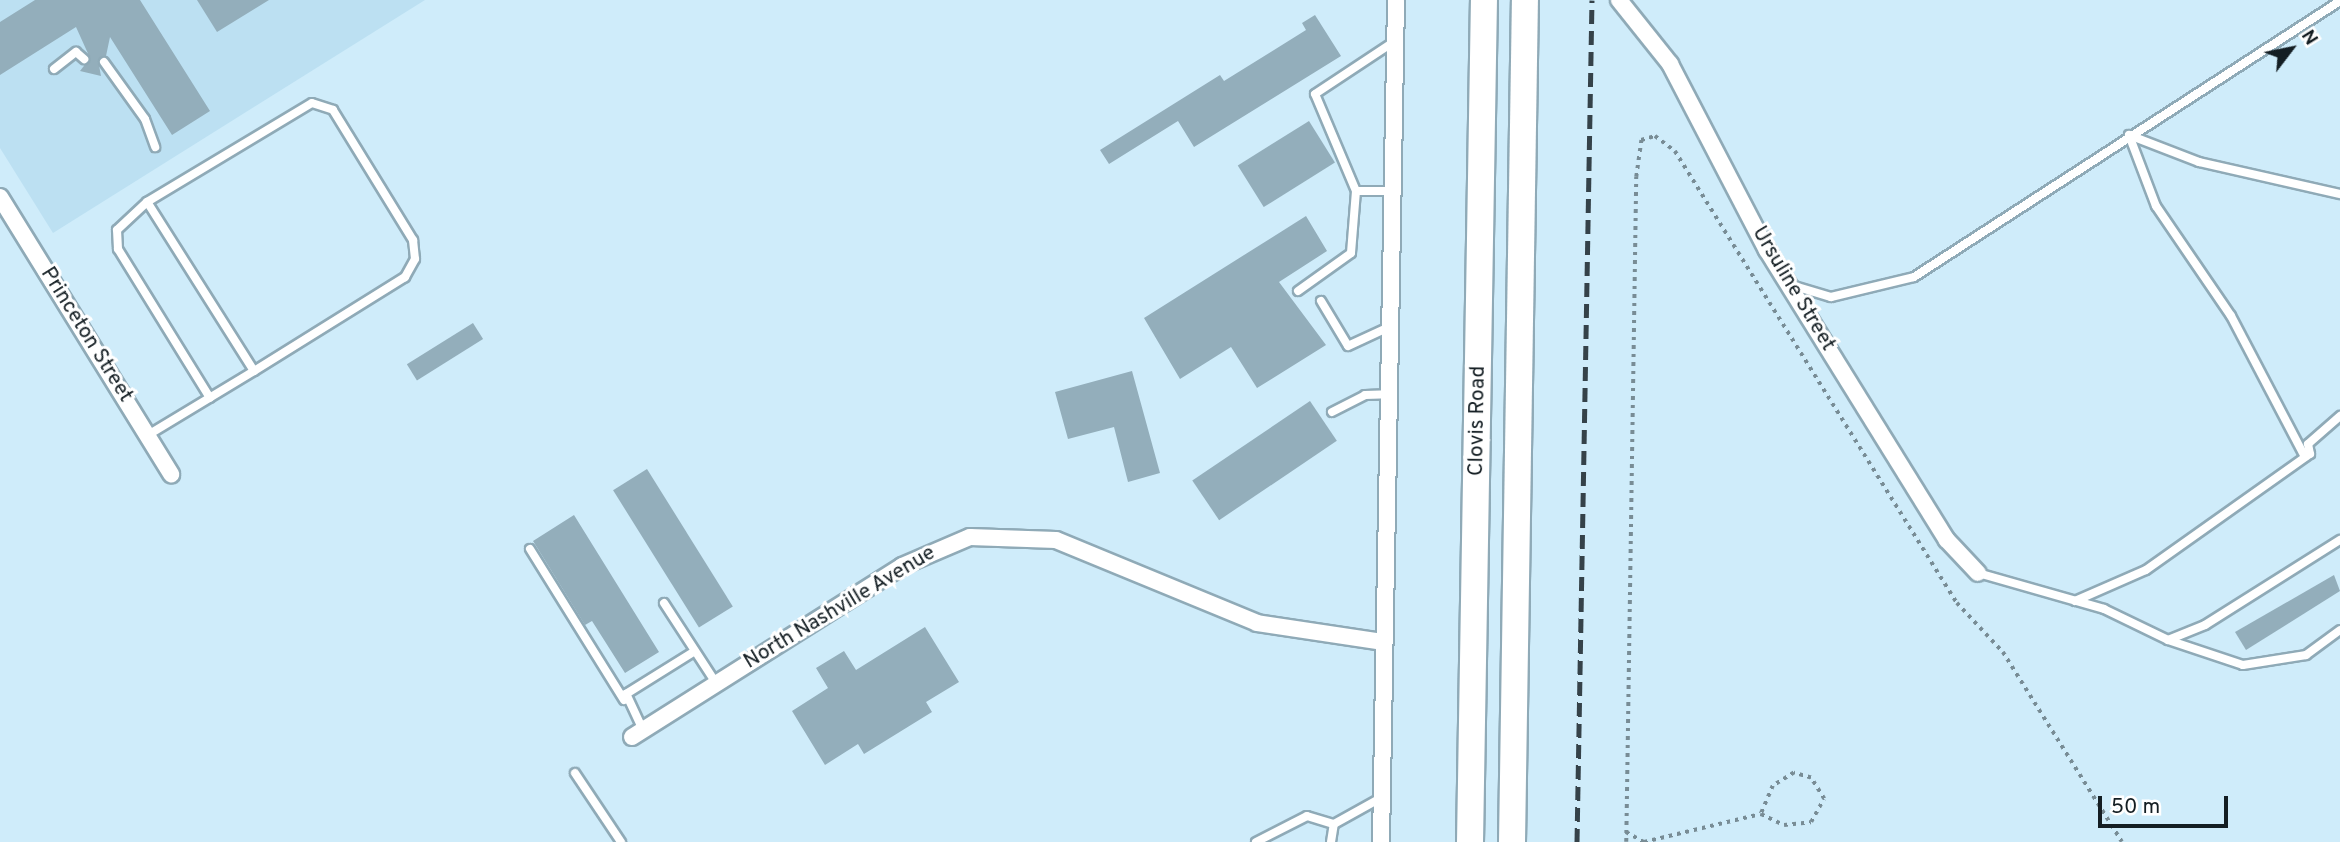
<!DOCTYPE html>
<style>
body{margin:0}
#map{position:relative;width:2340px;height:842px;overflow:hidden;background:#cfecfa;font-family:Overpass,sans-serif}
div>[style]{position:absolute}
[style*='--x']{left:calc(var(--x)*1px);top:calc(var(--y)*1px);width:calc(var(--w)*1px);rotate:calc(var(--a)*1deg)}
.built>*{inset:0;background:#bce0f2}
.building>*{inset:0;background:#93aebb;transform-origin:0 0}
.path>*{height:3.5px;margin-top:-1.75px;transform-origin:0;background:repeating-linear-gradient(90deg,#788c95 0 3.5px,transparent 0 8.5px)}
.roads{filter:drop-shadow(2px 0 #8faab7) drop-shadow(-2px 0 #8faab7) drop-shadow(0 2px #8faab7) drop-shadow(0 -2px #8faab7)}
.service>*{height:8px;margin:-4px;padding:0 4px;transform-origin:4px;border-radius:4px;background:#fff}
.minor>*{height:16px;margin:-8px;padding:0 8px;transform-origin:8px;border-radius:8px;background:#fff}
.trunk>*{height:26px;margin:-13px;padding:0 13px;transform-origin:13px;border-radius:13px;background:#fff}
.rail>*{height:5px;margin-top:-2.5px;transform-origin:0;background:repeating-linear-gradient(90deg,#354249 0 14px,transparent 0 21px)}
span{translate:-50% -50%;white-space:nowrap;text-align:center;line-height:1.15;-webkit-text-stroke:6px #fff;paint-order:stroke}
.street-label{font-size:21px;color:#141e23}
.north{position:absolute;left:2256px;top:14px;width:70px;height:70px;-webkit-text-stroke:5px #fff;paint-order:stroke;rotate:58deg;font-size:19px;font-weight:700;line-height:28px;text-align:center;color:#141e23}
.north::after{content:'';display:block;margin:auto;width:24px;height:32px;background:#141e23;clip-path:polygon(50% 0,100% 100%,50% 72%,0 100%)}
.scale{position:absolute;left:2098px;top:796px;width:130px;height:32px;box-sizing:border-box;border:4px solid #141e23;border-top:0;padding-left:9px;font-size:21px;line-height:24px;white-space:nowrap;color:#141e23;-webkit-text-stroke:5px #fff;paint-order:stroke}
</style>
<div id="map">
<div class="built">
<i style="clip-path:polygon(0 0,425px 0,53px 233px,0 148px)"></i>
</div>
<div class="building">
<i style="clip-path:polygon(35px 0,140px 0,210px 111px,172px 135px,110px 37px,106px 56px,98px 60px,101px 76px,80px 71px,90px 58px,76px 27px,0 75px,0 22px)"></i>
<i style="clip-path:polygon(197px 0,269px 0,217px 32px)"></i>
<i style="clip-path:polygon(1315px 15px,1341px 56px,1194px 147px,1178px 121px,1109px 164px,1100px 150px,1220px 75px,1224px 81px,1306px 30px,1302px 23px)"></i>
<i style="left:1309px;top:121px;width:49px;height:84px;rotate:58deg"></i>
<i style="clip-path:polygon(1306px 216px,1327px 251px,1279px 282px,1326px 345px,1257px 388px,1231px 347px,1180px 379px,1144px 318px)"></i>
<i style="left:473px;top:323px;width:19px;height:78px;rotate:58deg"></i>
<i style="clip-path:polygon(1132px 371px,1160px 473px,1128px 482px,1114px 427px,1068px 439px,1055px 392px)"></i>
<i style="left:1310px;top:401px;width:48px;height:142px;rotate:56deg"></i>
<i style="left:647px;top:469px;width:162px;height:40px;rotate:58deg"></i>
<i style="clip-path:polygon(574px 515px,659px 652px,625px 673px,592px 621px,585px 625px,533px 541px)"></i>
<i style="clip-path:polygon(2334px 575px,2340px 591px,2246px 650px,2235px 632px)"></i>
<i style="clip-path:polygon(925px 627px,959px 682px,926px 702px,932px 712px,864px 754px,858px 744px,825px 765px,792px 711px,828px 688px,816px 668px,844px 651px,856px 670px)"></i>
</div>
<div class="path">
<i style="--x:1626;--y:832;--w:21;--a:29"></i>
<i style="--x:1644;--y:842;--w:120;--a:-13.5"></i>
<i style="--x:1761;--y:814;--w:25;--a:26"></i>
<i style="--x:1784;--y:825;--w:27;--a:-6"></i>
<i style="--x:1811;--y:822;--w:26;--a:-61"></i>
<i style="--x:1824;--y:799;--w:25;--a:-122"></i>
<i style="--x:1811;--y:778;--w:18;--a:-164"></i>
<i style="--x:1794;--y:773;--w:25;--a:148"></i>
<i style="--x:1773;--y:786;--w:30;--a:113"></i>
<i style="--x:1626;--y:842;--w:665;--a:-89.14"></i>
<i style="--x:1636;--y:177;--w:37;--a:-82"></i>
<i style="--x:1641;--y:140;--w:15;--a:-16"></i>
<i style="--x:1655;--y:136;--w:25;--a:37"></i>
<i style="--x:1675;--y:151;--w:533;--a:58.04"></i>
<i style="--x:1957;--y:603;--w:67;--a:46.8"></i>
<i style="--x:2003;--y:652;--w:224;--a:57.9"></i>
</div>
<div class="roads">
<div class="service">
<i style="--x:104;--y:62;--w:70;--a:54.3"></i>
<i style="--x:145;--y:119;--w:30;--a:70"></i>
<i style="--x:54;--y:69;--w:28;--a:-38"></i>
<i style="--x:76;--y:52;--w:11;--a:41"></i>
<i style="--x:2129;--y:135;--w:76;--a:69.2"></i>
<i style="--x:2156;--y:206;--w:133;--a:55.7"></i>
<i style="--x:2231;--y:316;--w:159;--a:62.3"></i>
<i style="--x:2129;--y:135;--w:75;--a:21.1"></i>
<i style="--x:2199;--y:162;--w:145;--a:12.8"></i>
<i style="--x:1392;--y:191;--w:36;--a:180"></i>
<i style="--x:1356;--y:191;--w:105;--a:-112.9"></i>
<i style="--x:1315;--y:94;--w:96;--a:-33.5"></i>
<i style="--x:147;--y:202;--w:192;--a:-31"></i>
<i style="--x:312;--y:103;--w:22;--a:18"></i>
<i style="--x:333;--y:110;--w:153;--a:58.4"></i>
<i style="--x:413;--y:240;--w:19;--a:84"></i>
<i style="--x:415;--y:259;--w:21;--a:119"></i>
<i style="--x:405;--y:277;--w:178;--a:148.1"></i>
<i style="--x:1791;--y:285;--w:42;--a:16.7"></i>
<i style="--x:1831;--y:297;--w:85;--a:-13.5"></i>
<i style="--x:1914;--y:277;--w:508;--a:-32.94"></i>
<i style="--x:1298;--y:291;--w:65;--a:-35.6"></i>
<i style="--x:1351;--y:253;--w:62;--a:-85.4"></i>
<i style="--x:1321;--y:301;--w:52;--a:59"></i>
<i style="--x:1348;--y:346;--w:45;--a:-24.9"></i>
<i style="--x:1332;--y:412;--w:37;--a:-27"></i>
<i style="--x:1365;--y:395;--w:23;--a:-2"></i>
<i style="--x:148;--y:435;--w:124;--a:-31.1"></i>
<i style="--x:254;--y:371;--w:200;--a:-122.3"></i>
<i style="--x:147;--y:202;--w:41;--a:137"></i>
<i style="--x:117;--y:230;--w:19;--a:87"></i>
<i style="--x:118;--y:249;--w:175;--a:58.3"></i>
<i style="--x:530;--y:549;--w:178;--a:58.1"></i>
<i style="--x:1978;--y:573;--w:131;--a:15.9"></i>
<i style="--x:2104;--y:609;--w:71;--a:25.8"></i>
<i style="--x:2168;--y:640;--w:79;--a:18.4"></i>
<i style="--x:2243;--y:665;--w:64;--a:-9"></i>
<i style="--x:2306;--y:655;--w:42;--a:-36.3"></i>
<i style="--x:2075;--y:601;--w:77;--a:-23.6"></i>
<i style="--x:2146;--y:570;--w:201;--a:-35.3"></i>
<i style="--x:2310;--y:454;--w:10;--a:-101"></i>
<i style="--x:2308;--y:444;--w:43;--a:-41.2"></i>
<i style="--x:664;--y:603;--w:95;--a:57"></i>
<i style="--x:2168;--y:640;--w:40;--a:-22"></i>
<i style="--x:2205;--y:625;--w:160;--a:-32.2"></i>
<i style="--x:643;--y:730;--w:40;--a:-115"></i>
<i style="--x:626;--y:694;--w:81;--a:-31.9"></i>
<i style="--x:575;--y:773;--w:83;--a:56.3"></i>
<i style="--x:1256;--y:842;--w:57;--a:-27"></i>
<i style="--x:1307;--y:816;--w:28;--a:17"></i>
<i style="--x:1331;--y:842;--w:18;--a:-81"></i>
<i style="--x:1334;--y:824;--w:54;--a:-29"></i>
</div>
<div class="minor">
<i style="--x:1619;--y:0;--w:82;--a:51.4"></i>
<i style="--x:1670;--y:64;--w:210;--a:62.5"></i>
<i style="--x:1767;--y:250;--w:341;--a:58.2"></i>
<i style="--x:1947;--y:540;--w:45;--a:46.8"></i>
<i style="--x:0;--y:197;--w:326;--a:58.3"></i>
<i style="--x:632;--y:737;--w:320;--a:-32.3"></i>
<i style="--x:902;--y:566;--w:74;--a:-23.1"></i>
<i style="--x:970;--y:537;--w:86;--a:2"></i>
<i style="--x:1056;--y:540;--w:217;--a:22.4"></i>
<i style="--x:1257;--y:623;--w:127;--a:8.6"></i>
<i style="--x:1381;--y:842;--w:842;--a:-88.98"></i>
</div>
<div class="trunk">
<i style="--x:1470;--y:842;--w:842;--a:-89.05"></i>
<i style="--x:1512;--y:842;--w:842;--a:-89.12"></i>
</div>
</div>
<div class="rail">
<i style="--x:1577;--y:842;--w:842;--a:-88.98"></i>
</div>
<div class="street-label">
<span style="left:1793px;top:289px;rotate:59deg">Ursuline Street</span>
<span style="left:86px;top:335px;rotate:58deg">Princeton Street</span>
<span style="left:1478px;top:421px;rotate:-89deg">Clovis Road</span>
<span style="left:840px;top:608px;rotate:-31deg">North Nashville Avenue</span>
</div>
<div class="north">N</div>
<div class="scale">50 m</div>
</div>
